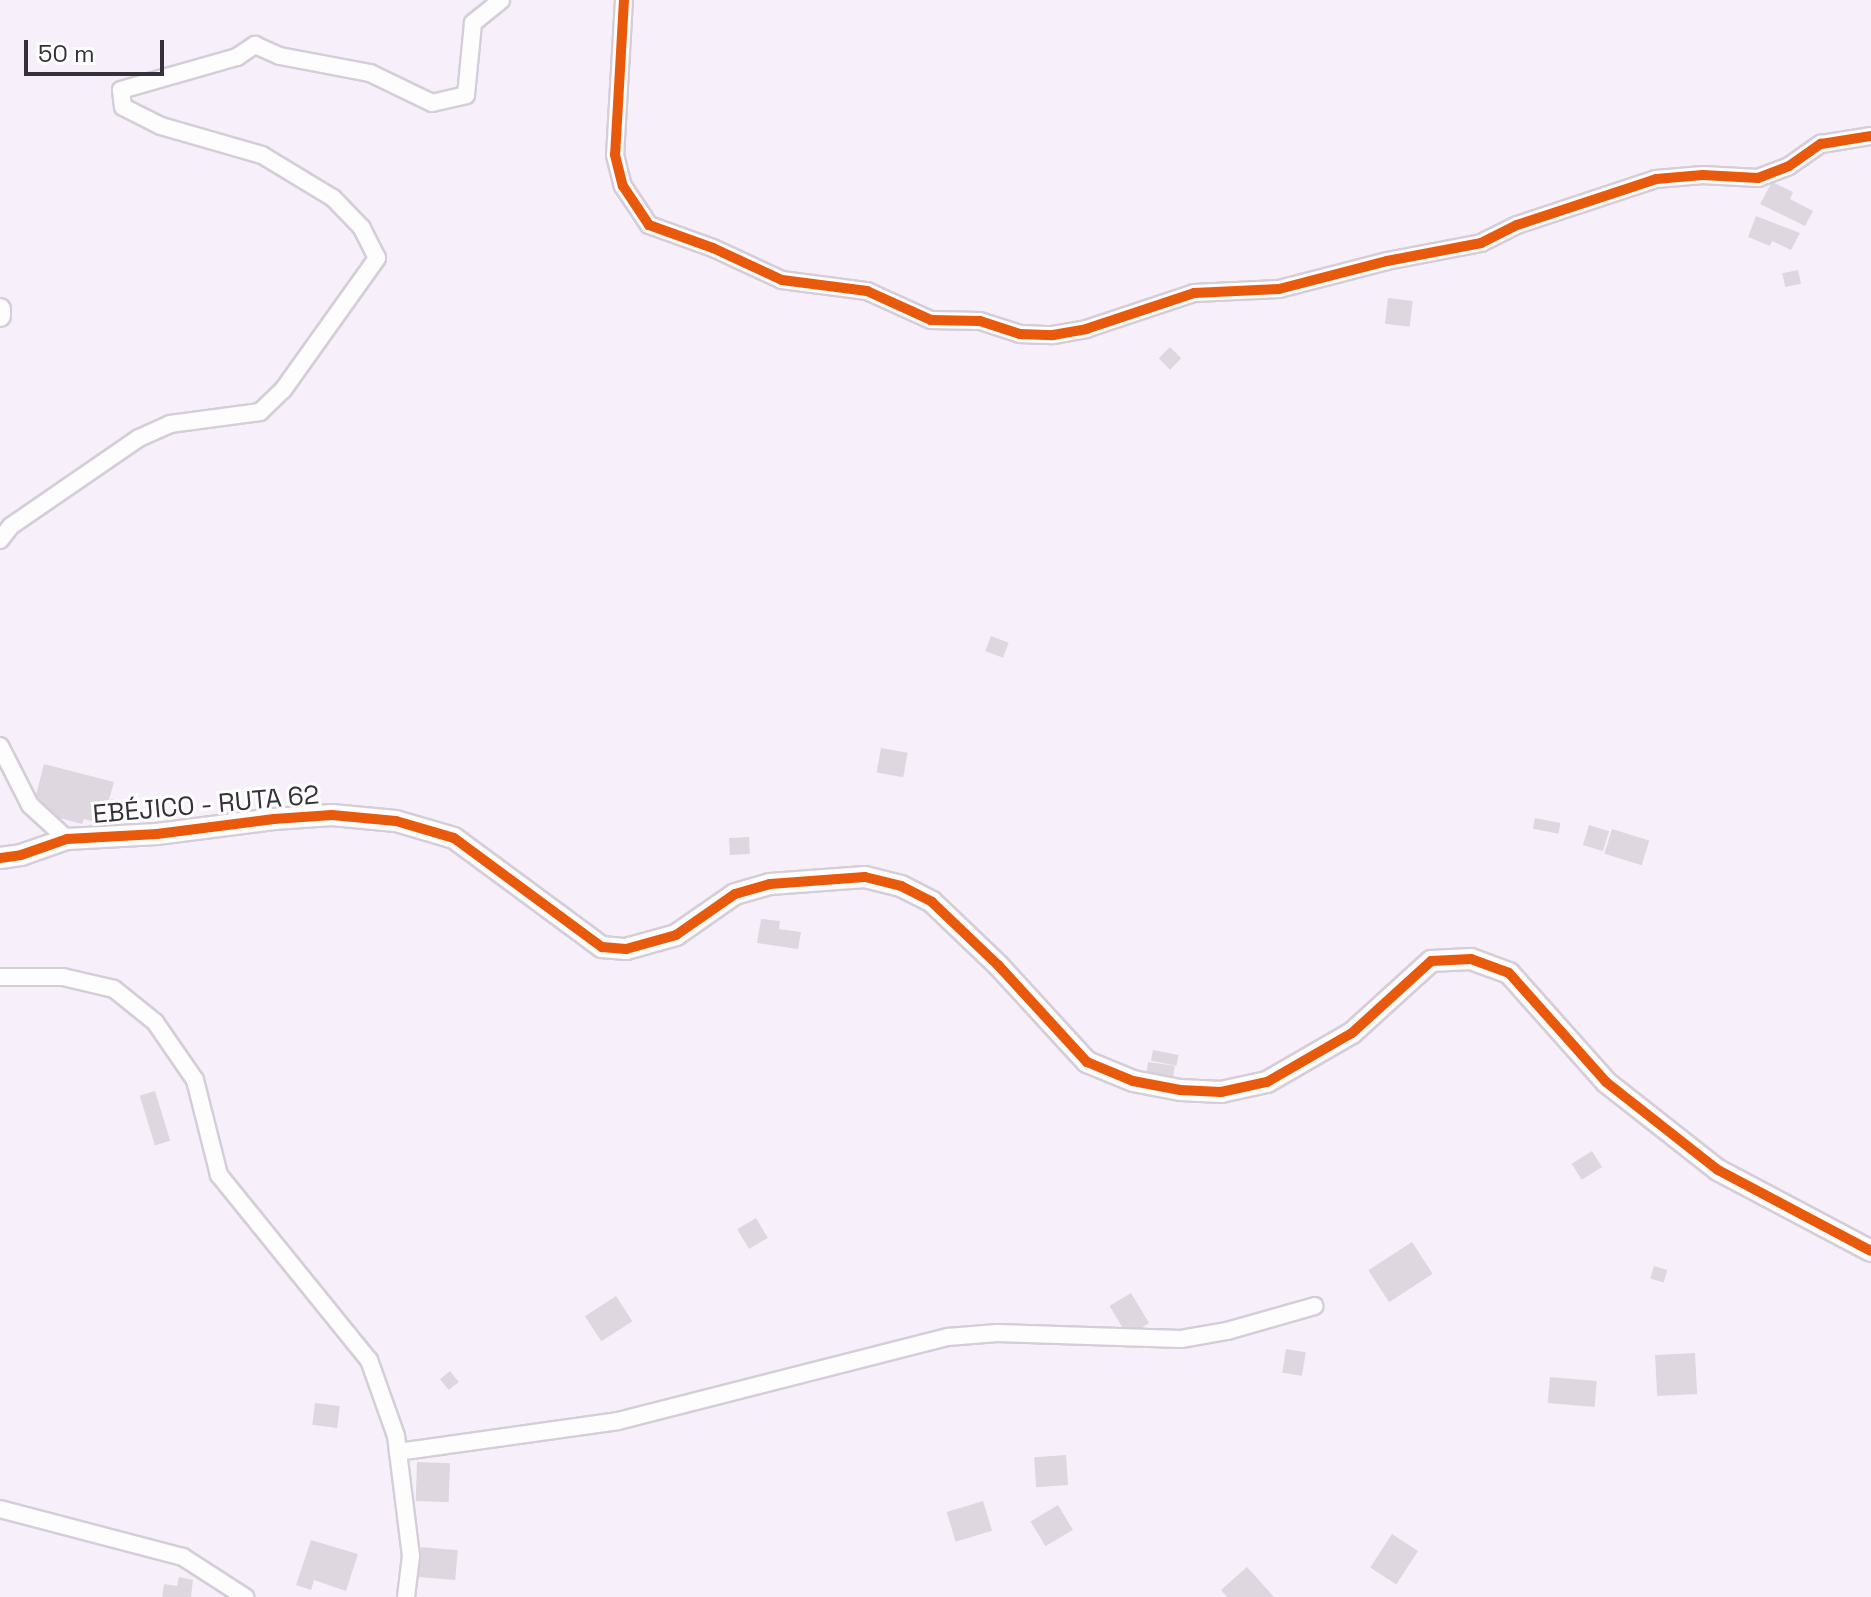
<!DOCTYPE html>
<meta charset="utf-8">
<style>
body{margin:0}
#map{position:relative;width:1871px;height:1597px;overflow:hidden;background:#f7f0fb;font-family:"Space Grotesk",sans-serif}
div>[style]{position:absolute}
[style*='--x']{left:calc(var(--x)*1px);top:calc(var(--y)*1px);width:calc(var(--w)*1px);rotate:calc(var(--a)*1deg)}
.building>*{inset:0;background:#dfd7df;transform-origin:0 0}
.roads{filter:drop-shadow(2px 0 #d5ced8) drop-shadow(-2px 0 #d5ced8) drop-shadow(0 2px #d5ced8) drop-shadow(0 -2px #d5ced8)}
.minor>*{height:16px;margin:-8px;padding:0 8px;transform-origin:8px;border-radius:8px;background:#fefdfe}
.tertiary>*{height:20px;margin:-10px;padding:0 10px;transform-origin:10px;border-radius:10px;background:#fefdfe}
.cycleway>*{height:10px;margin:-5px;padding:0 5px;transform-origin:5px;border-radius:5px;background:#e8590c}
span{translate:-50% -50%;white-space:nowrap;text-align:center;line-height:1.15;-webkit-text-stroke:6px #fefefe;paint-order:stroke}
.street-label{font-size:26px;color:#353039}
.scale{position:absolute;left:24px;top:40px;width:140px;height:36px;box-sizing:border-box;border:4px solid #353039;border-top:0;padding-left:10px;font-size:24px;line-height:28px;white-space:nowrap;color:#353039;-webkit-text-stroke:6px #fefefe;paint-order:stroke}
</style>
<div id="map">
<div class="building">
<i style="clip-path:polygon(1772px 182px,1793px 192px,1790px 199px,1813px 211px,1805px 226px,1760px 204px)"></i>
<i style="clip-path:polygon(1756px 216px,1800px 233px,1791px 250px,1772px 241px,1770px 246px,1748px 237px)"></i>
<i style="left:1798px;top:270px;width:14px;height:16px;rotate:78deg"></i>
<i style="left:1388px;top:298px;width:25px;height:26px;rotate:7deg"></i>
<i style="left:1170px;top:347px;width:16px;height:16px;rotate:45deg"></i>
<i style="left:991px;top:636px;width:19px;height:16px;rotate:21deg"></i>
<i style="left:881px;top:748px;width:27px;height:25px;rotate:10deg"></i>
<i style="clip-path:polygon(44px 764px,114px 782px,107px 807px,111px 799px,130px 804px,127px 816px,107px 811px,103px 824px,84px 819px,82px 824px,48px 815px,36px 795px)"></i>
<i style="left:1535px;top:818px;width:26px;height:11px;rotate:11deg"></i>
<i style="left:1589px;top:825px;width:21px;height:21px;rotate:17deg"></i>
<i style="left:1612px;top:829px;width:39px;height:26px;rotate:17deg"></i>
<i style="left:749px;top:837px;width:17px;height:20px;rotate:87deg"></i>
<i style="clip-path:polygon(761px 919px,780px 921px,779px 929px,801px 932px,798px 949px,757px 943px)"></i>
<i style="left:1153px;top:1050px;width:26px;height:11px;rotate:11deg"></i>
<i style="left:1148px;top:1062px;width:27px;height:11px;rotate:8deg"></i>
<i style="left:155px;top:1091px;width:52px;height:16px;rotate:73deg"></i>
<i style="left:1592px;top:1151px;width:19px;height:24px;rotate:58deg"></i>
<i style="left:756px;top:1218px;width:23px;height:22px;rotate:59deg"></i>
<i style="left:1412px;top:1242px;width:38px;height:52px;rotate:57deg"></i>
<i style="left:1654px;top:1266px;width:14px;height:13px;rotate:17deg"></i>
<i style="left:1131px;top:1293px;width:35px;height:25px;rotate:59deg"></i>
<i style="left:616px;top:1296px;width:30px;height:37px;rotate:57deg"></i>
<i style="left:1286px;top:1349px;width:20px;height:24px;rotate:9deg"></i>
<i style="left:1695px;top:1353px;width:41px;height:40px;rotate:87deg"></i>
<i style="left:450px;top:1371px;width:14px;height:13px;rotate:51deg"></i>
<i style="left:1550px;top:1377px;width:47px;height:26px;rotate:5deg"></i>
<i style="left:315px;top:1403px;width:25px;height:22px;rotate:7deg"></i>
<i style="left:1066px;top:1455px;width:30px;height:32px;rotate:86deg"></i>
<i style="left:417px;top:1462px;width:33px;height:39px;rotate:2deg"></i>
<i style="left:983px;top:1501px;width:31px;height:38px;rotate:73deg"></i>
<i style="left:1058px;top:1505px;width:29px;height:32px;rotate:59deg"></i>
<i style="left:1392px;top:1534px;width:31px;height:40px;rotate:33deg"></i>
<i style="clip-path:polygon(311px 1540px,358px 1554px,346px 1591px,314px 1580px,311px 1590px,296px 1585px)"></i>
<i style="left:421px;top:1547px;width:37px;height:30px;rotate:5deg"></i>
<i style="clip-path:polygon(1247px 1567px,1274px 1597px,1227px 1597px,1221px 1590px)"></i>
<i style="clip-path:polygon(179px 1577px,193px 1580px,191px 1597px,162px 1597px,164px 1584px,177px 1586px)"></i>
</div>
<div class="roads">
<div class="minor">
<i style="--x:624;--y:0;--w:155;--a:93.3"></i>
<i style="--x:615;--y:155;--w:32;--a:76"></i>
<i style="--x:623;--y:186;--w:47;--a:56.3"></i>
<i style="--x:649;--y:225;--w:68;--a:19.8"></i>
<i style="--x:713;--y:248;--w:76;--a:24.9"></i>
<i style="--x:782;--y:280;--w:86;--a:7.4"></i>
<i style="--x:867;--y:291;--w:70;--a:24.4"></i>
<i style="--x:931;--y:320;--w:49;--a:1.2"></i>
<i style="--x:980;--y:321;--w:42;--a:18"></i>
<i style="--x:1020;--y:334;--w:33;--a:2"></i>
<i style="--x:1053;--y:335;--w:34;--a:-10"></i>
<i style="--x:1086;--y:329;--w:114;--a:-18.4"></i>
<i style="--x:1194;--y:293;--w:85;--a:-2.7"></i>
<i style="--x:1279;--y:289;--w:112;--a:-14.5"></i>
<i style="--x:1387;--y:261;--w:96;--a:-10.8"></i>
<i style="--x:1481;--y:243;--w:40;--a:-26.6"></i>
<i style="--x:1517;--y:225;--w:146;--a:-18.3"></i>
<i style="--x:1656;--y:179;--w:47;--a:-4.9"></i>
<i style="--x:1703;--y:175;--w:55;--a:3.1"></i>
<i style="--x:1758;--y:178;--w:33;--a:-21"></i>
<i style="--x:1789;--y:166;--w:39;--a:-35"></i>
<i style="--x:1821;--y:144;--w:51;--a:-9.1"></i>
<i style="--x:0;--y:540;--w:18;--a:-52"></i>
<i style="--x:11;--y:526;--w:155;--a:-34.5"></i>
<i style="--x:139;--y:438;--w:34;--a:-24"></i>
<i style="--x:170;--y:424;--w:91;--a:-7.6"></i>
<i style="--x:260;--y:412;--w:32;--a:-44"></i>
<i style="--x:283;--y:390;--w:162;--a:-54.5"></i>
<i style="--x:377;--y:258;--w:34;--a:-117"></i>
<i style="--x:362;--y:228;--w:42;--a:-134"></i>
<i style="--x:333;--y:198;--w:83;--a:-148.8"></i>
<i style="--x:262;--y:155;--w:105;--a:-164"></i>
<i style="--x:161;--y:126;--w:42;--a:-153.4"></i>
<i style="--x:123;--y:107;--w:17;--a:-97"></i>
<i style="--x:121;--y:90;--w:121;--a:-15.9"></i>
<i style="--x:237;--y:57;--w:22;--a:-34"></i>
<i style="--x:255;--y:45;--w:27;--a:24"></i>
<i style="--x:280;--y:56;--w:92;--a:10.7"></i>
<i style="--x:370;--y:73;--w:69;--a:25.8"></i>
<i style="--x:432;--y:103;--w:35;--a:-13"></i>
<i style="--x:466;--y:95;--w:72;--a:-84.4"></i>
<i style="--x:473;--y:23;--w:36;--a:-39"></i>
<i style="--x:0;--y:746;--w:66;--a:63"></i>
<i style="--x:30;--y:805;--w:50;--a:42.6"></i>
<i style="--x:0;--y:977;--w:63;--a:0"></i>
<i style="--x:63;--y:977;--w:52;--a:13.2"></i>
<i style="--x:114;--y:989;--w:53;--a:38.8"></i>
<i style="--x:155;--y:1022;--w:70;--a:55.4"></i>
<i style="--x:195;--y:1080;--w:98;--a:75.8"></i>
<i style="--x:219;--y:1175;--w:238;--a:51"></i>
<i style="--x:369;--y:1360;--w:81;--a:70.4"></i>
<i style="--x:396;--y:1436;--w:121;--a:82.9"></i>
<i style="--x:411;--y:1556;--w:41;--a:97"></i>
<i style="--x:398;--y:1452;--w:222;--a:-8"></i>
<i style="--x:618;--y:1421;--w:341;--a:-14.3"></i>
<i style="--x:948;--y:1337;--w:49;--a:-4.7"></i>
<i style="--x:997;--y:1333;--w:184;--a:1.9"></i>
<i style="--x:1181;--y:1339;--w:47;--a:-9.9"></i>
<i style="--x:1227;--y:1331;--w:91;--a:-15.9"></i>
<i style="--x:0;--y:1509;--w:189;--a:14.7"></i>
<i style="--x:183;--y:1557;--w:74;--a:32.8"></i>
</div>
<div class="tertiary">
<i style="--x:0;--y:309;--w:7;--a:90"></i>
<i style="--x:0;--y:858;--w:21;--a:-8"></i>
<i style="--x:21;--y:855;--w:49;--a:-19.2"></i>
<i style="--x:67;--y:839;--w:90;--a:-3.2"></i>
<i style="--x:157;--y:834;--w:118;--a:-7.3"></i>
<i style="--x:274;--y:819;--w:58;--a:-3.9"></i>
<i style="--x:332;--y:815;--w:64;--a:5.4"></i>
<i style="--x:396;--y:821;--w:60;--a:16.3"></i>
<i style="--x:454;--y:838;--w:184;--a:36.4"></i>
<i style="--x:602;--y:947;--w:24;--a:5"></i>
<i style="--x:626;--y:949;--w:52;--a:-15.6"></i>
<i style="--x:676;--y:935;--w:72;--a:-34.8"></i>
<i style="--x:735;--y:894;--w:36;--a:-16"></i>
<i style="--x:770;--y:884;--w:95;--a:-4.2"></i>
<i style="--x:865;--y:877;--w:37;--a:14"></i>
<i style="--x:901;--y:886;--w:35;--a:27"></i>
<i style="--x:932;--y:902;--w:91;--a:43.7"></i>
<i style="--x:998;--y:965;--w:132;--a:47.5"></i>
<i style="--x:1087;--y:1062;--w:50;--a:22.4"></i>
<i style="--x:1133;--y:1081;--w:48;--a:10.8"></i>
<i style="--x:1180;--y:1090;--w:41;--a:2.8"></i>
<i style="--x:1221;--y:1092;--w:47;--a:-12.3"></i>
<i style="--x:1267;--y:1082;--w:98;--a:-30"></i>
<i style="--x:1352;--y:1033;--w:107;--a:-42.3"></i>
<i style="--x:1431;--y:961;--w:40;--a:-2.9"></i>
<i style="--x:1471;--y:959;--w:40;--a:20.2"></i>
<i style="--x:1509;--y:973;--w:146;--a:48.3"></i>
<i style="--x:1606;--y:1082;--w:142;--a:38.2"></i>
<i style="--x:1718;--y:1170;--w:173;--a:27.9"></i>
</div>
</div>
<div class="cycleway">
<i style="--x:624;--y:0;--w:155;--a:93.3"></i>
<i style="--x:615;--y:155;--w:32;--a:76"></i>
<i style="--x:623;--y:186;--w:47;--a:56.3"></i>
<i style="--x:649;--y:225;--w:68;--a:19.8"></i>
<i style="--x:713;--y:248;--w:76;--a:24.9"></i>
<i style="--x:782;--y:280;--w:86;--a:7.4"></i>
<i style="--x:867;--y:291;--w:70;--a:24.4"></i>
<i style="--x:931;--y:320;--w:49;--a:1.2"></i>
<i style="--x:980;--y:321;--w:42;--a:18"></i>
<i style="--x:1020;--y:334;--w:33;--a:2"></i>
<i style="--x:1053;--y:335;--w:34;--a:-10"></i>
<i style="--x:1086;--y:329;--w:114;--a:-18.4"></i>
<i style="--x:1194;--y:293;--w:85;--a:-2.7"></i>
<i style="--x:1279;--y:289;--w:112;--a:-14.5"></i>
<i style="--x:1387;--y:261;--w:96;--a:-10.8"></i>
<i style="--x:1481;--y:243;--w:40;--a:-26.6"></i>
<i style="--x:1517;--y:225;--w:146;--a:-18.3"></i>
<i style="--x:1656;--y:179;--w:47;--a:-4.9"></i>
<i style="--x:1703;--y:175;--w:55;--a:3.1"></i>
<i style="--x:1758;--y:178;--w:33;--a:-21"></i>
<i style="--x:1789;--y:166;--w:39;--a:-35"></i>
<i style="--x:1821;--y:144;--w:51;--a:-9.1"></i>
<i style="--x:0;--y:858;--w:21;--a:-8"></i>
<i style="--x:21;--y:855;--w:49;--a:-19.2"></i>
<i style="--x:67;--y:839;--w:90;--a:-3.2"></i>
<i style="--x:157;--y:834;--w:118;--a:-7.3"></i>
<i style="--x:274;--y:819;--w:58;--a:-3.9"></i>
<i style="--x:332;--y:815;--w:64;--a:5.4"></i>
<i style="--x:396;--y:821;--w:60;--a:16.3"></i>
<i style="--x:454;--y:838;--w:184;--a:36.4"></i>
<i style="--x:602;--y:947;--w:24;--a:5"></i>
<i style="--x:626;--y:949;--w:52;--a:-15.6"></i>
<i style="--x:676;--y:935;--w:72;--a:-34.8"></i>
<i style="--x:735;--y:894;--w:36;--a:-16"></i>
<i style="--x:770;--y:884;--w:95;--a:-4.2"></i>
<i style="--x:865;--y:877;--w:37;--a:14"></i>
<i style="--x:901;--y:886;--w:35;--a:27"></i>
<i style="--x:932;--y:902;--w:91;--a:43.7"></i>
<i style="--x:998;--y:965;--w:132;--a:47.5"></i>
<i style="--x:1087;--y:1062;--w:50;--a:22.4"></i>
<i style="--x:1133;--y:1081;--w:48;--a:10.8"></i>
<i style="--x:1180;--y:1090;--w:41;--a:2.8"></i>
<i style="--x:1221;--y:1092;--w:47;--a:-12.3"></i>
<i style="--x:1267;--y:1082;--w:98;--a:-30"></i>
<i style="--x:1352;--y:1033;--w:107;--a:-42.3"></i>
<i style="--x:1431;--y:961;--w:40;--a:-2.9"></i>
<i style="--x:1471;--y:959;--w:40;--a:20.2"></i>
<i style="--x:1509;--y:973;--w:146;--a:48.3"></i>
<i style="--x:1606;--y:1082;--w:142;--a:38.2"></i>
<i style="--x:1718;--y:1170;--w:173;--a:27.9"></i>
</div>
<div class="street-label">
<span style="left:206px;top:805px;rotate:-5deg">EBÉJICO - RUTA 62</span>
</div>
<div class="scale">50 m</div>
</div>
